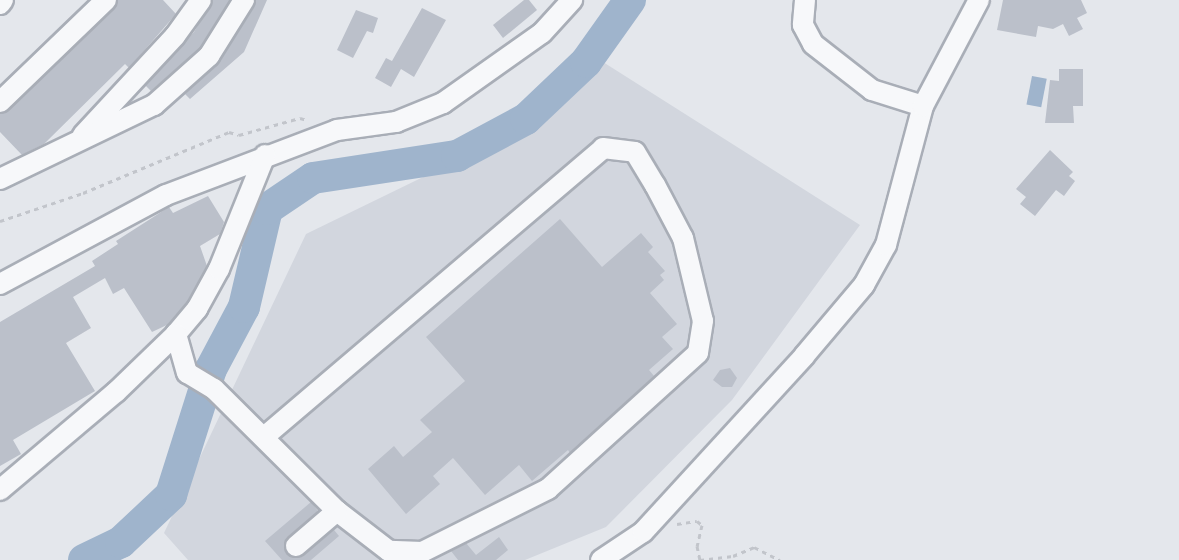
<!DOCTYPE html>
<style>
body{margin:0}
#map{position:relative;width:1179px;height:560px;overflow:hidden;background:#e4e7ec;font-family:Mulish,sans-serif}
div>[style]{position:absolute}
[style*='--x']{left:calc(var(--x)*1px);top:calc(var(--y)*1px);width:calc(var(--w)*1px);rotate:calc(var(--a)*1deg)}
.built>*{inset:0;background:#d2d6de}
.water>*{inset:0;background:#9fb4cc;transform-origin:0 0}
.river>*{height:32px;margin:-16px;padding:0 16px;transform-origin:16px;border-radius:16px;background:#9fb4cc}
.building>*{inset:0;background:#bbc0ca}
.path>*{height:3px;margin-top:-1.5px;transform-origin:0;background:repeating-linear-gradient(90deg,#c2c5cb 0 4.5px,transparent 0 9px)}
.roads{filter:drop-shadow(2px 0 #a9aeb7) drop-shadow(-2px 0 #a9aeb7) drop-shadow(0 2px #a9aeb7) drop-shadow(0 -2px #a9aeb7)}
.minor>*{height:20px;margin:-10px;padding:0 10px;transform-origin:10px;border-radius:10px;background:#f7f8fa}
span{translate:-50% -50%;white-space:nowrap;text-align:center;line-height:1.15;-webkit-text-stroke:4.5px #f4f6f9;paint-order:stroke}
</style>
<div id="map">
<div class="built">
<i style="clip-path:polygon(603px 62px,860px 225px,732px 400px,606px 527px,525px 560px,188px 560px,164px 533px,306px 234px,493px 143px)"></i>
</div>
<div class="water">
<i style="left:1032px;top:76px;width:15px;height:29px;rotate:11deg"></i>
</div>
<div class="river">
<i style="--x:84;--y:560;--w:41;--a:-25.9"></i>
<i style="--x:121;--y:542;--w:69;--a:-43.2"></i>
<i style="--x:171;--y:495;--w:132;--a:-72.4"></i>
<i style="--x:211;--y:369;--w:70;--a:-62"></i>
<i style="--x:244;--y:307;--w:101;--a:-76.8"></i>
<i style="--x:267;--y:209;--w:55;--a:-34"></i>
<i style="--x:313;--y:178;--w:146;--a:-8.7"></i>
<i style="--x:457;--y:156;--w:78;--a:-28.2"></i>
<i style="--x:526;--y:119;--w:83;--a:-43.5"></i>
<i style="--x:586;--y:62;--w:76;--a:-54.6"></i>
</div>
<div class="building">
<i style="clip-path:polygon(118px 0,163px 0,176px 14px,129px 68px,125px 64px,44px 144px,22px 155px,0 132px,0 114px,8px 111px,114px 9px)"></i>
<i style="clip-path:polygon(213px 0,230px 0,200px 48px,151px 91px,145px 85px,194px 32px)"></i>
<i style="clip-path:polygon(256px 0,267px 0,244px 52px,190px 99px,185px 94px,219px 63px)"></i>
<i style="clip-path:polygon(524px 0,529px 0,537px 10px,503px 38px,493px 25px)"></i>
<i style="clip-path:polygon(1003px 0,1081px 0,1087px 13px,1077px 18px,1083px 29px,1069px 36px,1063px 24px,1053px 29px,1038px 26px,1036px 37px,997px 30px)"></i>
<i style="clip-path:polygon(422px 8px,446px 20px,414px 77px,401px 69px,391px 87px,375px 78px,386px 58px,392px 61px)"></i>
<i style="clip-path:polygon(356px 10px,378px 18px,373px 33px,367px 31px,353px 58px,337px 50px)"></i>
<i style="clip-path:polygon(1059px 69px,1083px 69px,1083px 106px,1073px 106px,1074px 123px,1045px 123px,1050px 80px,1059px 81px)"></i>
<i style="clip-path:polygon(1050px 150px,1073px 172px,1069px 176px,1075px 181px,1064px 196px,1056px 190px,1035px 216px,1020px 204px,1026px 197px,1016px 189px)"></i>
<i style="clip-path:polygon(208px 196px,224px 222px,220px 234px,200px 246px,207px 266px,187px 302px,169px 324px,152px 332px,124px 288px,113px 294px,105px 278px,73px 297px,91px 328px,66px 343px,95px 391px,13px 440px,21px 454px,0 466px,0 322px,95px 266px,92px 261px,118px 244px,116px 241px,169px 207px,173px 213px)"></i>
<i style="clip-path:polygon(560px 219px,602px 267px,641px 233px,653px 247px,648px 252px,665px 271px,660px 275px,664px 280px,650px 293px,677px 324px,662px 337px,673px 349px,649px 370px,654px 376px,570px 453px,568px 450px,532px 481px,519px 465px,485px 495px,453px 458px,433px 476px,440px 484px,406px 514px,368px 469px,394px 446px,403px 457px,432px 432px,420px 420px,465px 381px,426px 337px)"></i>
<i style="clip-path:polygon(730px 368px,737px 378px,732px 387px,722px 387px,713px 380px,720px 370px)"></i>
<i style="clip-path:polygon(311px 502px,318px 511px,288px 537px,287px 553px,293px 557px,303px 555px,334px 530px,339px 536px,311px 560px,282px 560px,265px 541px)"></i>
<i style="clip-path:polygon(499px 537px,508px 550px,496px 560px,458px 560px,451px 551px,466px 543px,476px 555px)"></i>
</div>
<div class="path">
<i style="--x:0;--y:221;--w:88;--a:-18.6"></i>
<i style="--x:83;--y:193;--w:158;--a:-22.7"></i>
<i style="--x:229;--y:132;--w:10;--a:17"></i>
<i style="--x:239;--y:135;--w:63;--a:-15.6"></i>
<i style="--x:300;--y:118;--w:7;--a:16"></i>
<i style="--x:677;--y:524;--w:20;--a:-9"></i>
<i style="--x:697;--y:521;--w:6;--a:39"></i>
<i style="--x:702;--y:525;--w:22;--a:103"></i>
<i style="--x:697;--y:546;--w:14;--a:78"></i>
<i style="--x:700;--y:560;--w:33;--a:-7"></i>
<i style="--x:733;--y:556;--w:23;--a:-23"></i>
<i style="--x:754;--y:547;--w:29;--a:27"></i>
</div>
<div class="roads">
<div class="minor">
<i style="--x:805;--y:0;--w:25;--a:95"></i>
<i style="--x:803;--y:25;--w:21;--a:62"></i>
<i style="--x:813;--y:44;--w:75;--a:37.9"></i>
<i style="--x:872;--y:90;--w:53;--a:17.4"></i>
<i style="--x:0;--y:4;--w:5;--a:-53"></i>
<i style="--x:0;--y:102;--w:147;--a:-43.9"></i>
<i style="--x:83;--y:135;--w:135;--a:-47.1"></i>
<i style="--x:175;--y:36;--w:44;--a:-54.2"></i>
<i style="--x:0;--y:179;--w:171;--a:-25.7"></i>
<i style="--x:154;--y:105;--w:74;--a:-41.7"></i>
<i style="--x:209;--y:56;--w:66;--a:-58"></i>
<i style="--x:0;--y:284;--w:188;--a:-28.2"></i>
<i style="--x:166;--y:195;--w:183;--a:-20.8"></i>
<i style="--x:337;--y:130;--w:60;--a:-7.7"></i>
<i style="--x:396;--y:122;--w:51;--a:-22"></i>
<i style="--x:443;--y:103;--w:121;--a:-35.3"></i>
<i style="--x:542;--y:33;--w:45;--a:-47.7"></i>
<i style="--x:264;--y:437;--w:445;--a:-40.4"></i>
<i style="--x:603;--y:148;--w:32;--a:7"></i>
<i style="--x:635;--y:152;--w:39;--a:59"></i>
<i style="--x:655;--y:185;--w:60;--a:62.2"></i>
<i style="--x:683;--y:238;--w:85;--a:76.5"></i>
<i style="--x:703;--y:321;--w:32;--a:99"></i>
<i style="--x:698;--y:353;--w:202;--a:137.8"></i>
<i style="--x:548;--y:489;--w:141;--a:153.4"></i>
<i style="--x:422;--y:552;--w:33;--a:-178"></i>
<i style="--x:389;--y:551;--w:66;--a:-142.4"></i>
<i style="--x:337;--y:511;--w:173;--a:-135.2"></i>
<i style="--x:214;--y:389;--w:31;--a:-149"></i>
<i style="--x:187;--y:373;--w:41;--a:-105.8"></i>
<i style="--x:176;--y:334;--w:33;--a:-50"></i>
<i style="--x:197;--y:309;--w:46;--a:-61.2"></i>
<i style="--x:219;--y:269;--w:123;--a:-68"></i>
<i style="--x:0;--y:490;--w:152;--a:-40.2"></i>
<i style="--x:116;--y:392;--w:83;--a:-44"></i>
<i style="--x:296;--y:546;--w:54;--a:-40.5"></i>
<i style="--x:601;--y:560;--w:50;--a:-33.7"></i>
<i style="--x:643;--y:532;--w:239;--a:-47.5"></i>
<i style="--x:804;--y:356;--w:93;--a:-49.8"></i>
<i style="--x:864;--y:285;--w:46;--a:-61.2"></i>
<i style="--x:886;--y:245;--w:144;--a:-75.1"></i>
<i style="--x:923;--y:106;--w:120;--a:-62.2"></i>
</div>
</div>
</div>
